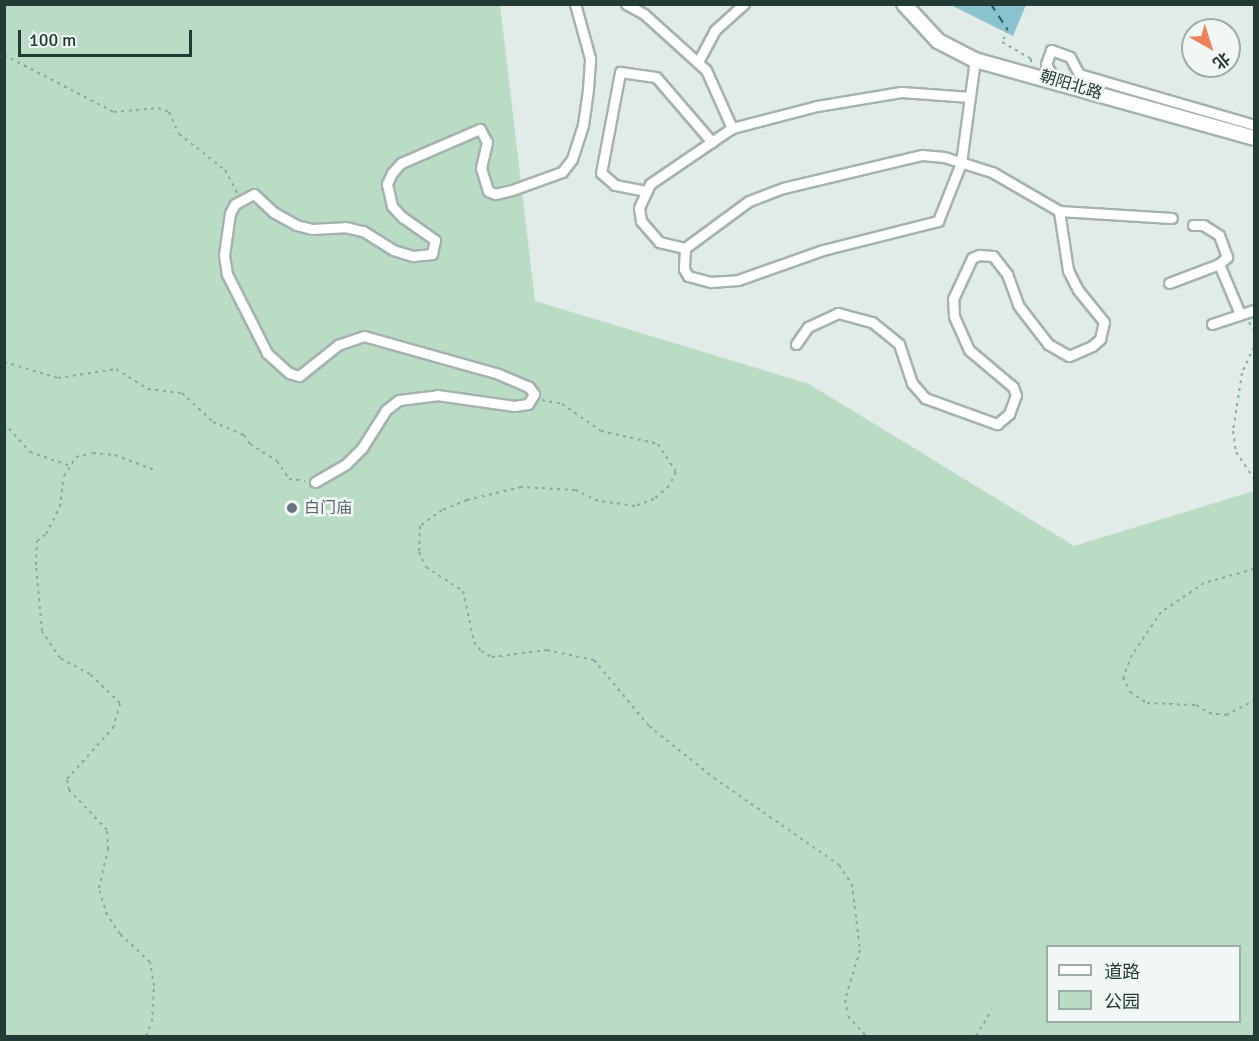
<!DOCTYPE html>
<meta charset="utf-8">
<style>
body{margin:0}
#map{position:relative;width:1259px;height:1041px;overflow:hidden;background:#e1ebe7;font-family:Signika,"Noto Sans SC",sans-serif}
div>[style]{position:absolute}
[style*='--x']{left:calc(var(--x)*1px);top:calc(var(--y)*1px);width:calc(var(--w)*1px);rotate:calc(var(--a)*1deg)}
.green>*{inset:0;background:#badbc4}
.water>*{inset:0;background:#8ac2ce}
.ferry>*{height:1.5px;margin-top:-0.75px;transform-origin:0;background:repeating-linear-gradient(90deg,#1e6474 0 8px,transparent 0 14px)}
.path>*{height:2px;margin-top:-1px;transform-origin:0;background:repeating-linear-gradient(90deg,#82ada1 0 3px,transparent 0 7.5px)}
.roads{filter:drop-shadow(2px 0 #a4b3ae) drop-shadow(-2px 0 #a4b3ae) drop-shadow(0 2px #a4b3ae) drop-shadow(0 -2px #a4b3ae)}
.street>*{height:9px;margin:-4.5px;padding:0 4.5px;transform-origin:4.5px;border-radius:4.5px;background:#fff}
.secondary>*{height:14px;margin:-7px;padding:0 7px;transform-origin:7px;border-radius:7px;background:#fff}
.dots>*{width:16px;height:16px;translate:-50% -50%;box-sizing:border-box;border:3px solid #f1f8f4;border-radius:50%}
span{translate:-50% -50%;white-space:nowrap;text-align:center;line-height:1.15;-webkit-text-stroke:5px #f1f8f4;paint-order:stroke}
.street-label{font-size:16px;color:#223b35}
.worship-label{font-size:16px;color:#5b616d}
.left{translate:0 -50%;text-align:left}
.frame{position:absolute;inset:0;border:6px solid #223b35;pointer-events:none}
.legend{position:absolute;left:1046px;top:945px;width:195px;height:78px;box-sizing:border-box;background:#f1f8f4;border:2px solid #9eaca8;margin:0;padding:8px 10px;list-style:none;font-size:18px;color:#223b35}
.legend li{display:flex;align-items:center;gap:12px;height:30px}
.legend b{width:30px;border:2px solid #9eaca8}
.north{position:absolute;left:1181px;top:18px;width:60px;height:60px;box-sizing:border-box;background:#f1f8f4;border:2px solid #9eaca8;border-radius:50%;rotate:141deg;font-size:16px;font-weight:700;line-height:24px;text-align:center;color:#223b35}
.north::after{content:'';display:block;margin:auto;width:21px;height:27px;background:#ed835d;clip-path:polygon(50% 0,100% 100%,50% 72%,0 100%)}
.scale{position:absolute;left:18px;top:30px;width:174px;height:27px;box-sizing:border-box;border:3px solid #223b35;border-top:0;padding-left:8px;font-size:18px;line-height:21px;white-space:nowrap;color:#223b35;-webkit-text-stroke:4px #f1f8f4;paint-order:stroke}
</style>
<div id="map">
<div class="green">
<i style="clip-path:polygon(evenodd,5px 5px,500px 5px,535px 301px,809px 384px,1074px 546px,1254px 491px,1254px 1036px,5px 1036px,5px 5px,1048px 946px,1240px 946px,1240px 1022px,1048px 1022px,1048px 946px)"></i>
</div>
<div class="water">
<i style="clip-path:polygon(951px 5px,1026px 5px,1013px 36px)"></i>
</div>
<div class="ferry">
<i style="--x:991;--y:4;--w:31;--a:57"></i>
</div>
<div class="path">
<i style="--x:1008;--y:30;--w:13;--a:117"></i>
<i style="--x:1002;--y:42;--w:34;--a:30"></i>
<i style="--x:1031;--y:59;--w:5;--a:90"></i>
<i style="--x:4;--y:55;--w:124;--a:27.4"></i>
<i style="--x:114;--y:112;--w:44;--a:-5.2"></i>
<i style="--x:158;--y:108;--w:12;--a:20"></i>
<i style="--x:169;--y:112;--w:24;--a:66"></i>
<i style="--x:179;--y:134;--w:58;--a:38"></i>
<i style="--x:225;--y:170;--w:26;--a:62"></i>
<i style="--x:1249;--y:322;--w:10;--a:61"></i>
<i style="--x:1254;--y:347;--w:29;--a:115"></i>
<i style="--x:1242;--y:373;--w:59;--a:98.8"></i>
<i style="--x:1233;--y:431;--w:21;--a:82"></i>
<i style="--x:1236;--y:452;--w:32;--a:56"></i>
<i style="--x:4;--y:362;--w:56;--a:16.5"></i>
<i style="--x:58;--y:378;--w:59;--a:-8.8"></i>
<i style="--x:116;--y:369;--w:38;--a:32"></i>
<i style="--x:148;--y:389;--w:34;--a:7"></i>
<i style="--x:182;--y:393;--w:42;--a:43.1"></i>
<i style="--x:213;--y:422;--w:34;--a:23"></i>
<i style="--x:244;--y:435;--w:11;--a:56"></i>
<i style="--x:250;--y:444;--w:32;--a:32"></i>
<i style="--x:277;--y:461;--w:22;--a:56"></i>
<i style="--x:289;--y:479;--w:16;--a:7"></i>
<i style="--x:542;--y:400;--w:20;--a:11"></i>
<i style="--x:562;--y:404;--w:47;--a:34.7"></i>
<i style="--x:601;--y:431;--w:58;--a:12.8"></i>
<i style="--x:658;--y:444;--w:33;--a:57"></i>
<i style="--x:676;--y:472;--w:16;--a:117"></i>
<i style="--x:669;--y:486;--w:20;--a:139"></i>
<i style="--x:654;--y:499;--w:20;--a:160"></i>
<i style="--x:635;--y:506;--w:37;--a:-172"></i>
<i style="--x:598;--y:501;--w:25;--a:-154"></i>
<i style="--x:575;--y:490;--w:54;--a:-176.8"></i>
<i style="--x:521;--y:487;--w:56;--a:166.5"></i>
<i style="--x:467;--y:500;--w:27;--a:158"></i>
<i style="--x:442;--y:510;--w:27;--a:144"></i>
<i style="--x:420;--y:526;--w:26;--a:92"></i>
<i style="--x:419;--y:552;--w:17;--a:65"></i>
<i style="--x:426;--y:567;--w:44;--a:33"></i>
<i style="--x:463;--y:591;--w:52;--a:77.8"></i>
<i style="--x:474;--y:642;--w:11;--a:52"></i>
<i style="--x:481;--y:651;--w:13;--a:29"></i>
<i style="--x:492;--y:657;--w:55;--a:-7.3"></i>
<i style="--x:547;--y:650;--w:48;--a:12"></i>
<i style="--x:594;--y:660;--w:86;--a:50.2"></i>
<i style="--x:649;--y:726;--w:83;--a:38.7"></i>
<i style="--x:714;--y:778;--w:152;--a:34.8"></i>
<i style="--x:839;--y:865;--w:23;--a:56"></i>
<i style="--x:852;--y:884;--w:66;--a:83.1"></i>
<i style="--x:860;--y:950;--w:52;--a:106.7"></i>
<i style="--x:845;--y:1000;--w:16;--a:79"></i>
<i style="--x:848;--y:1016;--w:27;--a:48"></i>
<i style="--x:4;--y:423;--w:39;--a:48"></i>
<i style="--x:30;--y:452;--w:40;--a:18.9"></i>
<i style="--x:1254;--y:569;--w:52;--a:164.4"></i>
<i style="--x:1204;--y:583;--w:52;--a:146"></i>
<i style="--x:1161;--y:612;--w:52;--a:124"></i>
<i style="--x:1132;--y:655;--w:24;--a:112"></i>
<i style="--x:1123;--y:677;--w:17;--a:65"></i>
<i style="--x:1130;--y:692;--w:20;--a:33"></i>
<i style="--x:1147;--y:703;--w:49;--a:2.3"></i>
<i style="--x:1196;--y:705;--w:15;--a:32"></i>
<i style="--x:1209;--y:713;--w:17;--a:7"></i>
<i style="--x:1226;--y:715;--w:31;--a:-27"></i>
<i style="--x:146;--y:1036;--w:15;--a:-67"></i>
<i style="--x:152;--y:1022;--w:36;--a:-87"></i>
<i style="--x:154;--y:986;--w:24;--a:-99"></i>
<i style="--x:150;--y:962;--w:41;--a:-137"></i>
<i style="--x:120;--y:934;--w:23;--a:-124"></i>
<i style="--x:107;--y:915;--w:28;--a:-107"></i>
<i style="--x:99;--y:888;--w:40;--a:-77"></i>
<i style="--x:108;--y:849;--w:19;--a:-93"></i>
<i style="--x:107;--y:830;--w:55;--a:-133.5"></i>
<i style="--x:69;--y:790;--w:11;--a:-100"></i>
<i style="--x:67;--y:779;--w:69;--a:-48"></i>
<i style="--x:113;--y:728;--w:26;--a:-74"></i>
<i style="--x:120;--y:703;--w:42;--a:-136"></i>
<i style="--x:90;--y:674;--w:34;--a:-152"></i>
<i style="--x:60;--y:658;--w:32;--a:-124"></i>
<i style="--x:42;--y:631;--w:66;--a:-95.2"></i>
<i style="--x:36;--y:565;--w:24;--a:-88"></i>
<i style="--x:37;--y:541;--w:11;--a:-38"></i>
<i style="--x:46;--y:534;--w:30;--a:-63"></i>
<i style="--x:60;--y:507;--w:31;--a:-83"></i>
<i style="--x:64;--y:476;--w:22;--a:-58"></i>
<i style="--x:76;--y:457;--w:17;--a:-13"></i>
<i style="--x:93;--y:453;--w:22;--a:5"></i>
<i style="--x:115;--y:455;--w:45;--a:20.9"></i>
<i style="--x:976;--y:1036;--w:31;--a:-59"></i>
</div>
<div class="roads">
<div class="street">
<i style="--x:626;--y:4;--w:21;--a:29"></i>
<i style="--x:644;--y:14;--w:84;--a:42.1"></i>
<i style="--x:706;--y:70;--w:64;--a:65.9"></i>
<i style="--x:698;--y:62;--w:36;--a:-62"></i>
<i style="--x:715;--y:30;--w:39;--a:-42"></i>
<i style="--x:1055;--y:81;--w:19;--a:-118"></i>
<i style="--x:1046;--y:64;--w:15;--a:-70"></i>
<i style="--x:1051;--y:50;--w:20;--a:20"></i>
<i style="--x:1070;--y:57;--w:19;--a:62"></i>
<i style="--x:1079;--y:74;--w:182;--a:16.2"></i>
<i style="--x:970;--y:97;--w:69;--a:-175.9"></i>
<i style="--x:901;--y:92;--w:85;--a:170.5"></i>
<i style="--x:817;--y:106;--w:88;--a:165.5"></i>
<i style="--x:732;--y:128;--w:99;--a:145.7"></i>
<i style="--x:650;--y:184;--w:26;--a:115"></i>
<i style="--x:639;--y:208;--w:13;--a:81"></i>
<i style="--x:641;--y:221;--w:28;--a:49"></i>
<i style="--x:659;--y:242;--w:27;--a:13"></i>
<i style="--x:685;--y:248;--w:79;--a:-36.3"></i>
<i style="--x:749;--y:201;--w:36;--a:-21"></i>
<i style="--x:783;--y:188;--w:143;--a:-13.4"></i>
<i style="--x:922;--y:155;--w:22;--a:5"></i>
<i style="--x:944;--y:157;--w:50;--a:17.4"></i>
<i style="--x:992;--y:172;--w:78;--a:30.2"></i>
<i style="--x:1059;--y:211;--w:113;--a:3.5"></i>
<i style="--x:646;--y:191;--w:32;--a:-169"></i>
<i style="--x:615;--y:185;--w:18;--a:-139"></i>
<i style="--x:601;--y:173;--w:103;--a:-79.3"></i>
<i style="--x:620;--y:72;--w:36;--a:8"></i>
<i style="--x:656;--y:77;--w:86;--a:49.3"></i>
<i style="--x:685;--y:248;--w:21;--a:93"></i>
<i style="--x:684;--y:269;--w:8;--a:60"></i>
<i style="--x:688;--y:276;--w:24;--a:15"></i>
<i style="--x:711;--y:282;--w:27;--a:-4"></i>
<i style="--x:738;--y:280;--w:90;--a:-19.4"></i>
<i style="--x:823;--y:250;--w:119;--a:-14.2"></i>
<i style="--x:938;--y:221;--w:62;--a:-68.4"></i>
<i style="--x:961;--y:163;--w:104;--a:-82.3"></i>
<i style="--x:1219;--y:264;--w:54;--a:67.2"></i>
<i style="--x:1169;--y:283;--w:53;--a:-20.8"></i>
<i style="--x:1219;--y:264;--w:11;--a:-41"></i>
<i style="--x:1227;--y:257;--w:23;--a:-110"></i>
<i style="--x:1219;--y:235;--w:19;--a:-148"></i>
<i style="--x:1203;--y:225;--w:10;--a:180"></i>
<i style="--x:1212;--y:324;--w:44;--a:-18.4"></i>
<i style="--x:796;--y:344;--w:21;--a:-55"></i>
<i style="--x:808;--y:327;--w:33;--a:-25"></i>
<i style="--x:838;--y:313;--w:35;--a:15"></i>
<i style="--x:872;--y:322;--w:35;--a:39"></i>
<i style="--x:899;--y:344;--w:41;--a:71.6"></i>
<i style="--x:912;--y:383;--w:20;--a:49"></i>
<i style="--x:925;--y:398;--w:77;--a:19.9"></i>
<i style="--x:997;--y:424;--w:16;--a:-40"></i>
<i style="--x:1009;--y:414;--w:20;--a:-70"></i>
<i style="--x:1016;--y:395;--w:9;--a:-111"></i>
<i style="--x:1013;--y:387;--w:57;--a:-139.9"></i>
<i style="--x:969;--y:350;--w:37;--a:-114"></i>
<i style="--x:954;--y:316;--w:17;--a:-93"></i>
<i style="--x:953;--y:299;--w:45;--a:-65.1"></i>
<i style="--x:972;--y:258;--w:8;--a:-23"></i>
<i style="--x:979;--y:255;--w:14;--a:4"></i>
<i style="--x:993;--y:256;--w:23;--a:52"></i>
<i style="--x:1007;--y:274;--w:33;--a:70"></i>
<i style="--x:1018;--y:305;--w:49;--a:52.4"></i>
<i style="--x:1048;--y:344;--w:24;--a:30"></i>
<i style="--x:1069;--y:356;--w:25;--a:-23"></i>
<i style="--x:1092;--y:346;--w:11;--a:-41"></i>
<i style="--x:1100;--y:339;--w:17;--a:-77"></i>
<i style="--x:1104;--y:322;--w:41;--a:-129.1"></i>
<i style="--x:1078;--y:290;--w:22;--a:-117"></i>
<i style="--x:1068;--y:270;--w:60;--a:-98.7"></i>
<i style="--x:315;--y:482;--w:36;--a:-30"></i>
<i style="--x:346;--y:464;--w:23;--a:-45"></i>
<i style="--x:362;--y:448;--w:45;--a:-57.7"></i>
<i style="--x:386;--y:410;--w:16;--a:-38"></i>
<i style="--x:399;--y:400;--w:38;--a:-7"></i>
<i style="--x:437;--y:395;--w:78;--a:8.1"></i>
<i style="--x:514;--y:406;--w:14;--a:-8"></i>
<i style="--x:528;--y:404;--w:12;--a:-59"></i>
<i style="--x:534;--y:394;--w:9;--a:-126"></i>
<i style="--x:529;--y:387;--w:33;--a:-157"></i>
<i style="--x:499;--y:374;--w:140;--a:-164.3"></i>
<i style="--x:364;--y:336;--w:28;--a:161"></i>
<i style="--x:338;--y:345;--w:50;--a:141.5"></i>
<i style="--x:299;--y:376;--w:10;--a:-163"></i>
<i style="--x:289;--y:373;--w:30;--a:-138"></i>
<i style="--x:267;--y:353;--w:89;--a:-116.9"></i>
<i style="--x:227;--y:274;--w:19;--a:-99"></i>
<i style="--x:224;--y:255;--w:42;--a:-81.9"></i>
<i style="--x:230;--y:213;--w:10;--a:-61"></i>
<i style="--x:235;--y:204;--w:21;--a:-28"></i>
<i style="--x:254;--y:194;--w:26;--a:43"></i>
<i style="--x:273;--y:212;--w:26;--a:29"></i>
<i style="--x:296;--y:225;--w:16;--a:14"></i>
<i style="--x:312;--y:229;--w:33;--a:-3"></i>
<i style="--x:345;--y:227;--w:18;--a:13"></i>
<i style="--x:363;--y:231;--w:36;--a:32"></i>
<i style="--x:393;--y:250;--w:21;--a:17"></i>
<i style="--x:413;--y:256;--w:19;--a:-6"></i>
<i style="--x:432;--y:254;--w:14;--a:-78"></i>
<i style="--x:435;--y:240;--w:39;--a:-145"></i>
<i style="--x:403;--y:218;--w:16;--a:-133"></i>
<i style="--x:392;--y:206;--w:23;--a:-103"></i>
<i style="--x:387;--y:184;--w:12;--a:-66"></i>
<i style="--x:392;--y:173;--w:13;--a:-48"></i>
<i style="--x:401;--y:163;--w:86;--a:-23.3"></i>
<i style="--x:480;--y:129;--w:15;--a:62"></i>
<i style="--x:487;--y:142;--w:27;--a:103"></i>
<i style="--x:481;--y:168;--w:24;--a:73"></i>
<i style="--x:488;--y:191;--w:8;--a:23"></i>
<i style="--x:495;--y:194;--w:17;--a:-13"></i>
<i style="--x:512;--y:190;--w:53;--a:-19.8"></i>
<i style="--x:562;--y:172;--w:16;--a:-52"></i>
<i style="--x:572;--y:159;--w:36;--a:-72"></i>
<i style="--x:583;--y:125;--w:36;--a:-82"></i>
<i style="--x:588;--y:89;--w:31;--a:-86"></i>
<i style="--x:590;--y:58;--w:56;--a:-105.5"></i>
</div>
<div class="secondary">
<i style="--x:904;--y:4;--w:50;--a:47.4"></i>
<i style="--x:938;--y:41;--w:42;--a:27.2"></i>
<i style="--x:975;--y:60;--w:290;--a:15.6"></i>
</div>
</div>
<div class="dots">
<i style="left:292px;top:508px;background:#6b7280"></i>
</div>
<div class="street-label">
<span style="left:1071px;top:85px;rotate:17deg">朝阳北路</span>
</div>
<div class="worship-label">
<span class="left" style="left:304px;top:508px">白门庙</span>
</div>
<div class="frame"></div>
<ul class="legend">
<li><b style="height:8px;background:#fff"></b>道路</li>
<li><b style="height:16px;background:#badbc4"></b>公园</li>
</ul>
<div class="north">北</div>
<div class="scale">100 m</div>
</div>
